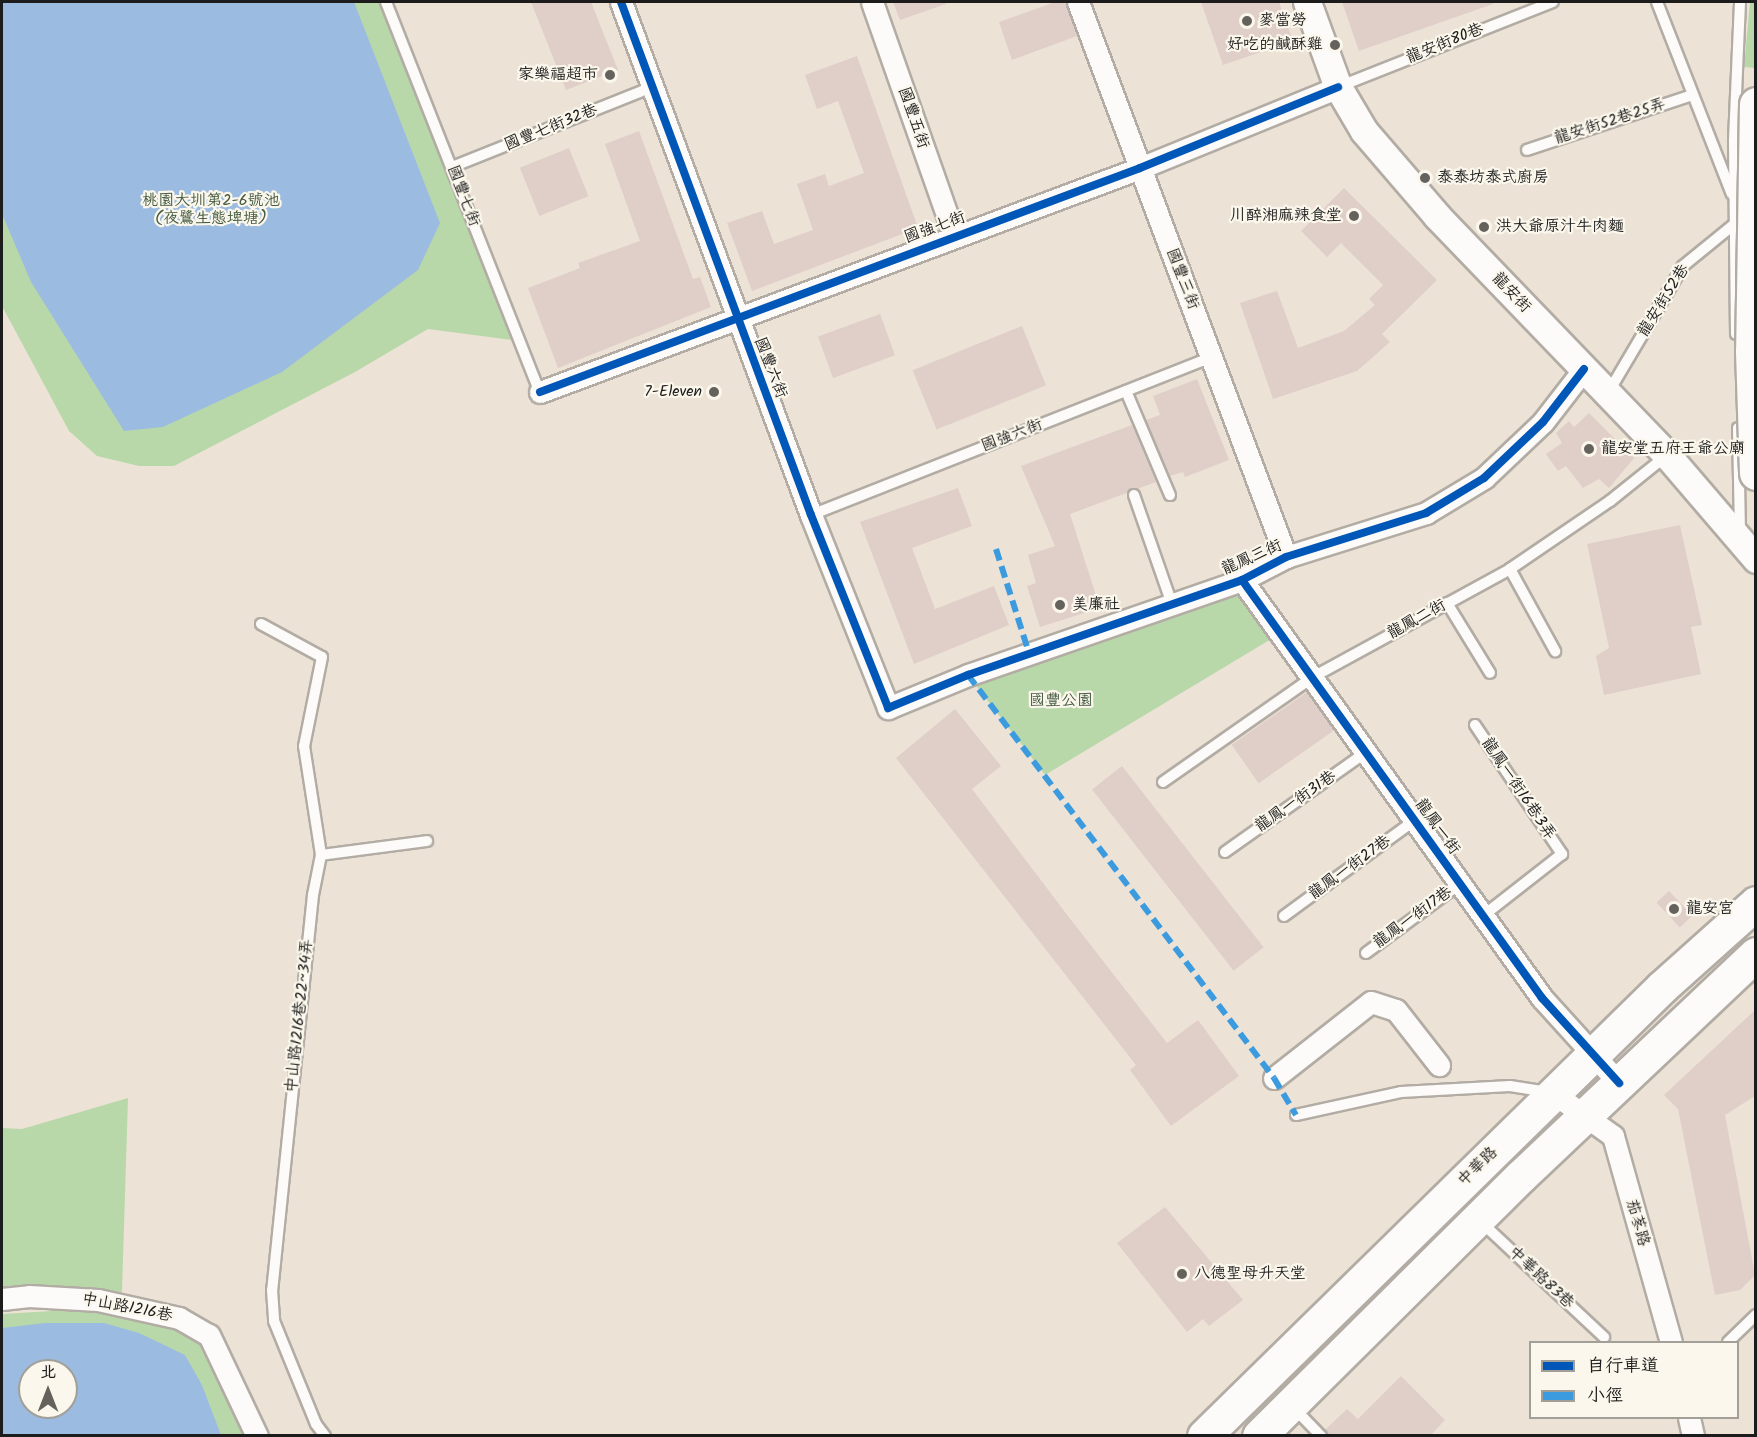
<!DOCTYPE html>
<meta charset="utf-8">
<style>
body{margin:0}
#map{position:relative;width:1757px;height:1437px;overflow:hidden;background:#ece3d6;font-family:Kalam,"LXGW WenKai TC",sans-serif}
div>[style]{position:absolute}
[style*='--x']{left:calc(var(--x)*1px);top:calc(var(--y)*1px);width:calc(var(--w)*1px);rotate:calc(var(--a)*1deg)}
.green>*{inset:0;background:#b9d8aa}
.water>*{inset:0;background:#9bbce0}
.building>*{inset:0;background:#e0cec8;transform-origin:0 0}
.roads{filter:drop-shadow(2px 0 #b2aca4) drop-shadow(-2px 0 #b2aca4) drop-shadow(0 2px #b2aca4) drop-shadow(0 -2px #b2aca4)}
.service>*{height:10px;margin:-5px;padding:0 5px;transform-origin:5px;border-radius:5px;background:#fcfbf9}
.minor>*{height:21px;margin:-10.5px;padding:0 10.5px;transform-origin:10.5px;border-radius:10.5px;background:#fcfbf9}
.tertiary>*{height:27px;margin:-13.5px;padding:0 13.5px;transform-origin:13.5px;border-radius:13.5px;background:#fcfbf9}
.primary>*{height:33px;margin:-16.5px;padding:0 16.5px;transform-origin:16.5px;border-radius:16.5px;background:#fcfbf9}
.bridges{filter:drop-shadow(2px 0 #b2aca4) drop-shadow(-2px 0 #b2aca4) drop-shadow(0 2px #b2aca4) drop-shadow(0 -2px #b2aca4)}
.motorway-bridge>*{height:33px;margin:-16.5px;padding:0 16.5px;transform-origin:16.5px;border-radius:16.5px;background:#fcfbf9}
.quiet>*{height:6px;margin-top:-3px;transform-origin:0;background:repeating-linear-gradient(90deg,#3c9bdf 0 12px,transparent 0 18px)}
.cycleway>*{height:8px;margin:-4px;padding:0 4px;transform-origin:4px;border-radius:4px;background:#0057b8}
.dots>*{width:16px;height:16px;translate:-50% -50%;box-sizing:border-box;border:3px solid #fbf7ec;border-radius:50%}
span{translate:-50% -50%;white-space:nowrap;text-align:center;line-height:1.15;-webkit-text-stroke:4.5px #fbf7ec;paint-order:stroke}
.poi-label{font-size:16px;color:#1c1c1c}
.left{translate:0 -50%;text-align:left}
.right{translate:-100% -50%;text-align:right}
.street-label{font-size:16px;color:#1c1c1c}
.park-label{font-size:16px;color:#455b41}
.frame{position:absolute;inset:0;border:3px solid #1c1c1c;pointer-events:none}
.legend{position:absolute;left:1529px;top:1341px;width:210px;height:78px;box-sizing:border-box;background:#fbf7ec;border:2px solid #a29f99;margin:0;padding:8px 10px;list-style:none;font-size:18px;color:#1c1c1c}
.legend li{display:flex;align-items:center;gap:12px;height:30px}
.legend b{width:30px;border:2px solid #a29f99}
.north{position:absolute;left:18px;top:1359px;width:60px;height:60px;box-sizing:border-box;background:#fbf7ec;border:2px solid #a29f99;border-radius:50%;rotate:0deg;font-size:16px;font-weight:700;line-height:24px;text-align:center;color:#1c1c1c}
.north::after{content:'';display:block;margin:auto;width:21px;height:27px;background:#65625d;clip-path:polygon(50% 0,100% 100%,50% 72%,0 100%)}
</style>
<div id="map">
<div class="green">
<i style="clip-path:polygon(2px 2px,383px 2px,520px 341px,428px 329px,355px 372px,174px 466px,139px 466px,97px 456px,69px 431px,2px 306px)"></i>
<i style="clip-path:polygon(1750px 2px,1755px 2px,1755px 68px,1744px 67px)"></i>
<i style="clip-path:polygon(1242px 580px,1281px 633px,1045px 775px,968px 675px)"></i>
<i style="clip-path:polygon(128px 1098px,122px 1292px,2px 1287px,2px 1128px,22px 1129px)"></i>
<i style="clip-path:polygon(evenodd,85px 1309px,190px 1329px,217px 1366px,253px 1436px,2px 1436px,2px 1314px,85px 1309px,30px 1371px,66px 1371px,66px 1407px,30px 1407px,30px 1371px)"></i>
</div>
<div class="water">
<i style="clip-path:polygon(2px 2px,354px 2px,440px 223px,418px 270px,282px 372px,163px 427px,124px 431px,31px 282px,2px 214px)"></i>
<i style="clip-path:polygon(evenodd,45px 1323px,104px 1323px,139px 1333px,185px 1355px,202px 1385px,221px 1435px,2px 1435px,2px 1328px,45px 1323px,30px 1371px,66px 1371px,66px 1407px,30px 1407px,30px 1371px)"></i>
</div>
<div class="building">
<i style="clip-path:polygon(531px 2px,591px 2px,618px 70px,566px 90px)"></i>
<i style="clip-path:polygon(893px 2px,946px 2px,946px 4px,900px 20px)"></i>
<i style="clip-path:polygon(1055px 2px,1065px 2px,1077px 36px,1012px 60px,999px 22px)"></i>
<i style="clip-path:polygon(1201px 2px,1279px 2px,1293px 41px,1223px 65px)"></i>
<i style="clip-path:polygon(1342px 2px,1492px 2px,1493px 4px,1359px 51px)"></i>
<i style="clip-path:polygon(857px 56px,918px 228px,752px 291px,727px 223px,762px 211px,774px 244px,813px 230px,797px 184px,825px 174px,829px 186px,864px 173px,838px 101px,817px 109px,805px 75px)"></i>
<i style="clip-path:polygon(639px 131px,693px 279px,700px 277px,711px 307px,558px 368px,528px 288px,580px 268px,578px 263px,640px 241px,605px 144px)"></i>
<i style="left:569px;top:148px;width:52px;height:53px;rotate:68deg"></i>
<i style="clip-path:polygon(1344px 188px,1437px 280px,1382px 334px,1390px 342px,1357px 371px,1273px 399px,1240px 303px,1277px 291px,1298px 348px,1344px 331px,1375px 305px,1369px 299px,1383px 285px,1341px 243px,1327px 257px,1301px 231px)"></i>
<i style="left:880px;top:314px;width:44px;height:66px;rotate:70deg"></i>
<i style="left:1022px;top:326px;width:64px;height:118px;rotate:68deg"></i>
<i style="clip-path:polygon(1197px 379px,1229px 460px,1185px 477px,1183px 472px,1170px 476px,1146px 420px,1160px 415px,1153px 396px)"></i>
<i style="clip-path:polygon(1589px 413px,1634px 458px,1609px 488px,1599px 479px,1583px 488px,1566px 466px,1558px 471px,1546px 454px,1562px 443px,1556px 433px,1569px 421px,1574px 427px)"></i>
<i style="clip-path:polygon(1132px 425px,1156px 482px,1070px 514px,1100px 608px,1040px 627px,1027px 586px,1036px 583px,1028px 555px,1055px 546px,1021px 466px)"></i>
<i style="clip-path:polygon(958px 488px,972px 526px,912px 548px,935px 609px,994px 586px,1009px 625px,914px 664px,860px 522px)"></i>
<i style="clip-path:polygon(1680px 525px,1702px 625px,1691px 627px,1701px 674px,1604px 695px,1596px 656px,1609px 648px,1587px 544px)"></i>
<i style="left:1307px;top:692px;width:47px;height:92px;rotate:55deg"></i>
<i style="clip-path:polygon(955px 709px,1001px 766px,972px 789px,1068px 916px,1167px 1043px,1198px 1020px,1239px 1076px,1171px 1126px,1130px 1070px,1136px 1065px,896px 758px)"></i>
<i style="left:1122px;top:766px;width:230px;height:38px;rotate:52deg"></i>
<i style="left:1669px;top:891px;width:34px;height:17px;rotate:47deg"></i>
<i style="clip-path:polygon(1755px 1010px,1755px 1096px,1725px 1115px,1755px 1275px,1740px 1290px,1715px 1295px,1678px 1109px,1664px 1095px)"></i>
<i style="clip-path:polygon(1165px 1207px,1243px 1300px,1209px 1326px,1203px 1319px,1187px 1332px,1117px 1243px)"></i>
<i style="clip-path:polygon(1401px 1376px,1445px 1420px,1430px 1436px,1328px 1436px,1325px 1430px,1347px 1409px,1358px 1419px)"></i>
</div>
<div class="roads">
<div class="service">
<i style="--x:386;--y:2;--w:419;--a:68.5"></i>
<i style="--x:1657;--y:2;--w:206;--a:68.7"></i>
<i style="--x:1338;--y:87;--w:231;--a:-21.6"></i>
<i style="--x:1527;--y:150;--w:174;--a:-18.4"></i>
<i style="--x:452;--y:167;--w:213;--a:-21.8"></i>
<i style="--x:1736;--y:334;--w:194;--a:-90.6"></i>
<i style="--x:1734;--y:140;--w:138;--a:-87.5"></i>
<i style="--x:1126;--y:391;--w:113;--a:67.1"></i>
<i style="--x:1608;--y:393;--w:147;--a:-59.4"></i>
<i style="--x:1683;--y:266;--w:70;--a:-39.2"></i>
<i style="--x:1738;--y:428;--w:104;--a:88.9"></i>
<i style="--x:1134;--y:495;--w:115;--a:70.8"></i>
<i style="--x:811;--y:515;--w:431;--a:-21.5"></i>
<i style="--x:1510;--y:569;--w:94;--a:61.2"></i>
<i style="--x:1447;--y:603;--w:82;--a:58.4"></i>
<i style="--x:261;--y:624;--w:69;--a:28.4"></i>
<i style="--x:322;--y:657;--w:91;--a:101.4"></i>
<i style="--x:304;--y:746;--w:110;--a:81.1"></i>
<i style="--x:321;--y:855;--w:41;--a:101.3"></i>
<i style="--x:313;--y:895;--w:397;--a:95.9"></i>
<i style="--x:272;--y:1290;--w:31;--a:86"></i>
<i style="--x:274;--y:1321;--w:111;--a:67.8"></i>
<i style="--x:316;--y:1424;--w:15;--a:53"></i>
<i style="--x:1475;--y:725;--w:156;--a:56"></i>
<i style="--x:1562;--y:854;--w:99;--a:142"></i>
<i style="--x:1163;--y:782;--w:183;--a:-35"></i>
<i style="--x:1313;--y:677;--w:225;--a:-28.7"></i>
<i style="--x:1510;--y:569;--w:121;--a:-34.2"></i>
<i style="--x:1610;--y:501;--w:72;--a:-38.8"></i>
<i style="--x:1225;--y:852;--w:173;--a:-35.3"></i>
<i style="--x:321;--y:855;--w:107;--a:-7.5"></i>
<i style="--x:1284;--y:916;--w:162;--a:-36.2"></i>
<i style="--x:1366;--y:953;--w:118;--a:-36.4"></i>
<i style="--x:1296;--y:1115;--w:107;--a:-12.4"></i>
<i style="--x:1401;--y:1092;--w:109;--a:-3.2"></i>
<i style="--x:1510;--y:1086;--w:37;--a:9"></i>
<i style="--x:1480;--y:1221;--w:170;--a:43.1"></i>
<i style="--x:1728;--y:1342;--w:39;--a:-44"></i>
<i style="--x:1294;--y:1408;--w:39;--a:46"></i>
</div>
<div class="minor">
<i style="--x:621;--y:2;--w:547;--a:69.68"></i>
<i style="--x:811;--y:515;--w:208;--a:68.2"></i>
<i style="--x:888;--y:708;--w:87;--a:-22.4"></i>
<i style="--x:968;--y:675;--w:290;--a:-19.1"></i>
<i style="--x:1242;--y:580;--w:50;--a:-27.6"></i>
<i style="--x:1286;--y:557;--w:147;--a:-17.4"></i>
<i style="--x:1426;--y:513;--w:68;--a:-31.1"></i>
<i style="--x:1484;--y:478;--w:81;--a:-43.5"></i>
<i style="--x:1543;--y:422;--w:67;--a:-52.3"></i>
<i style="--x:872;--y:2;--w:247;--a:70.6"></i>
<i style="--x:1078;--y:2;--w:593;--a:69.46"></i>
<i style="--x:540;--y:392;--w:640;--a:-20.47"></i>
<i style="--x:1140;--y:168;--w:214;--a:-22.2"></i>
<i style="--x:1242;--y:580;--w:515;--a:54.33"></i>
<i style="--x:1542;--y:998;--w:115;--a:47.8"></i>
<i style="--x:1274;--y:1078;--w:123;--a:-38.1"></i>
<i style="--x:1371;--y:1002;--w:26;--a:18"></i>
<i style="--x:1396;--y:1010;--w:70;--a:52"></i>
<i style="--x:1553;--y:1093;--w:74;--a:35.6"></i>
<i style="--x:1613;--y:1136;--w:214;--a:74.3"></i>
<i style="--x:2;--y:1299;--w:27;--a:-6"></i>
<i style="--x:29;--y:1296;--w:69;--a:3.3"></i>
<i style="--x:98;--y:1300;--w:83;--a:12.5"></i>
<i style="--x:179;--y:1318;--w:34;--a:30"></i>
<i style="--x:209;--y:1335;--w:112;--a:64.6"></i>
<i style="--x:1689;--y:1418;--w:18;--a:77"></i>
</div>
<div class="tertiary">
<i style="--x:1307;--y:2;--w:90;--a:70"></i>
<i style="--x:1338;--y:87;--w:51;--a:59.4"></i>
<i style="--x:1364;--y:131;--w:112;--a:49.3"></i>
<i style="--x:1437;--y:216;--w:332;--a:46.1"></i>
<i style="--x:1667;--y:455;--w:137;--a:49.4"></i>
</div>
<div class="primary">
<i style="--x:1204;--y:1436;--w:641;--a:-44.43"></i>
<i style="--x:1662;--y:987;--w:126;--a:-41.8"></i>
<i style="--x:1259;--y:1436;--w:369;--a:-44.8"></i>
<i style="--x:1521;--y:1176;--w:323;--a:-43.4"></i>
</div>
</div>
<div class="bridges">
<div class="motorway-bridge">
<i style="--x:1756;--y:104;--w:247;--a:90.9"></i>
<i style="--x:1752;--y:351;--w:122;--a:88.1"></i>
</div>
</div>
<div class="quiet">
<i style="--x:996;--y:549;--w:109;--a:72.4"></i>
<i style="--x:968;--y:675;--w:506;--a:52.79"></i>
<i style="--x:1274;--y:1078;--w:43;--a:59.3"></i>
</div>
<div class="cycleway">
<i style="--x:621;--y:2;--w:547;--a:69.68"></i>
<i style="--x:811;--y:515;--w:208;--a:68.2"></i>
<i style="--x:888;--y:708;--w:87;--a:-22.4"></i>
<i style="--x:968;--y:675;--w:290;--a:-19.1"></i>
<i style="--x:1242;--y:580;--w:50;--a:-27.6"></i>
<i style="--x:1286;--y:557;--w:147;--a:-17.4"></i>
<i style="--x:1426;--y:513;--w:68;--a:-31.1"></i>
<i style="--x:1484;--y:478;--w:81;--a:-43.5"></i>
<i style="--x:1543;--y:422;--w:67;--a:-52.3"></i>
<i style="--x:540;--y:392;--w:640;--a:-20.47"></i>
<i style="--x:1140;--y:168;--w:214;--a:-22.2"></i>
<i style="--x:1242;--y:580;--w:515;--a:54.33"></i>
<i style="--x:1542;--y:998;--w:115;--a:47.8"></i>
</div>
<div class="dots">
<i style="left:1247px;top:21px;background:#65625d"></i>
<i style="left:1335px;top:45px;background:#65625d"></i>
<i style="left:610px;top:75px;background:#65625d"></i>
<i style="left:1425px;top:178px;background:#65625d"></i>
<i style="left:1354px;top:216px;background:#65625d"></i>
<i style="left:1484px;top:227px;background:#65625d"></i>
<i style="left:714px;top:392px;background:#65625d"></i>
<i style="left:1589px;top:449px;background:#65625d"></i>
<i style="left:1060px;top:605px;background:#65625d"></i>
<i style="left:1674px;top:909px;background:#65625d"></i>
<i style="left:1182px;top:1274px;background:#65625d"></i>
</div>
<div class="poi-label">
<span class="left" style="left:1259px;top:21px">麥當勞</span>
<span class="right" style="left:1323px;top:45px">好吃的鹹酥雞</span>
<span class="right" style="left:598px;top:75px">家樂福超市</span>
<span class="left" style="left:1437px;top:178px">泰泰坊泰式廚房</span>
<span class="right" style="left:1342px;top:216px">川醉湘麻辣食堂</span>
<span class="left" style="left:1496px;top:227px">洪大爺原汁牛肉麵</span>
<span class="right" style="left:702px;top:392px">7-Eleven</span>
<span class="left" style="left:1601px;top:449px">龍安堂五府王爺公廟</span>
<span class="left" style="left:1072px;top:605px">美廉社</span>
<span class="left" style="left:1686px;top:909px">龍安宮</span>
<span class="left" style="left:1194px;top:1274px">八德聖母升天堂</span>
</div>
<div class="street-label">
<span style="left:1445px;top:44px;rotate:-22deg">龍安街80巷</span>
<span style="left:913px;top:118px;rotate:71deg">國豐五街</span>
<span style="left:1610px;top:122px;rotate:-18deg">龍安街52巷25弄</span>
<span style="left:551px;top:128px;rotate:-22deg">國豐七街32巷</span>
<span style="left:463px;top:196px;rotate:69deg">國豐七街</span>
<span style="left:935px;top:228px;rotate:-20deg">國強七街</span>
<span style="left:1182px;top:279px;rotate:69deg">國豐三街</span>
<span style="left:1511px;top:293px;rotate:46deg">龍安街</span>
<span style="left:1664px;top:301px;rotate:-58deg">龍安街52巷</span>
<span style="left:770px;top:368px;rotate:69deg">國豐六街</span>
<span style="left:1012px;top:436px;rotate:-21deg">國強六街</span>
<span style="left:1252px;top:558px;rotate:-24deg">龍鳳三街</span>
<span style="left:1417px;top:620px;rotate:-29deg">龍鳳二街</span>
<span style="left:1518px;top:789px;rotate:56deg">龍鳳一街16巷3弄</span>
<span style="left:1296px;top:802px;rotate:-35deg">龍鳳一街31巷</span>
<span style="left:1437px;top:827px;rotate:54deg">龍鳳一街</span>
<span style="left:1350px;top:868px;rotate:-36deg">龍鳳一街27巷</span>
<span style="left:1413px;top:918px;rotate:-36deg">龍鳳一街17巷</span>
<span style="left:300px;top:1016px;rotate:-84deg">中山路1216巷22~34弄</span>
<span style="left:1478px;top:1167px;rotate:-44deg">中華路</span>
<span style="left:1637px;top:1223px;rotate:74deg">茄苳路</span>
<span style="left:1541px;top:1278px;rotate:43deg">中華路83巷</span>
<span style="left:127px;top:1308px;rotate:11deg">中山路1216巷</span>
</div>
<div class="park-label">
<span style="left:211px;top:210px">桃園大圳第2-6號池<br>(夜鷺生態埤塘)</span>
<span style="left:1061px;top:701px">國豐公園</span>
</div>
<div class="frame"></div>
<ul class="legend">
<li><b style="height:8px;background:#0057b8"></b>自行車道</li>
<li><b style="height:8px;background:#3c9bdf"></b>小徑</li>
</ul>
<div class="north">北</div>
</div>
